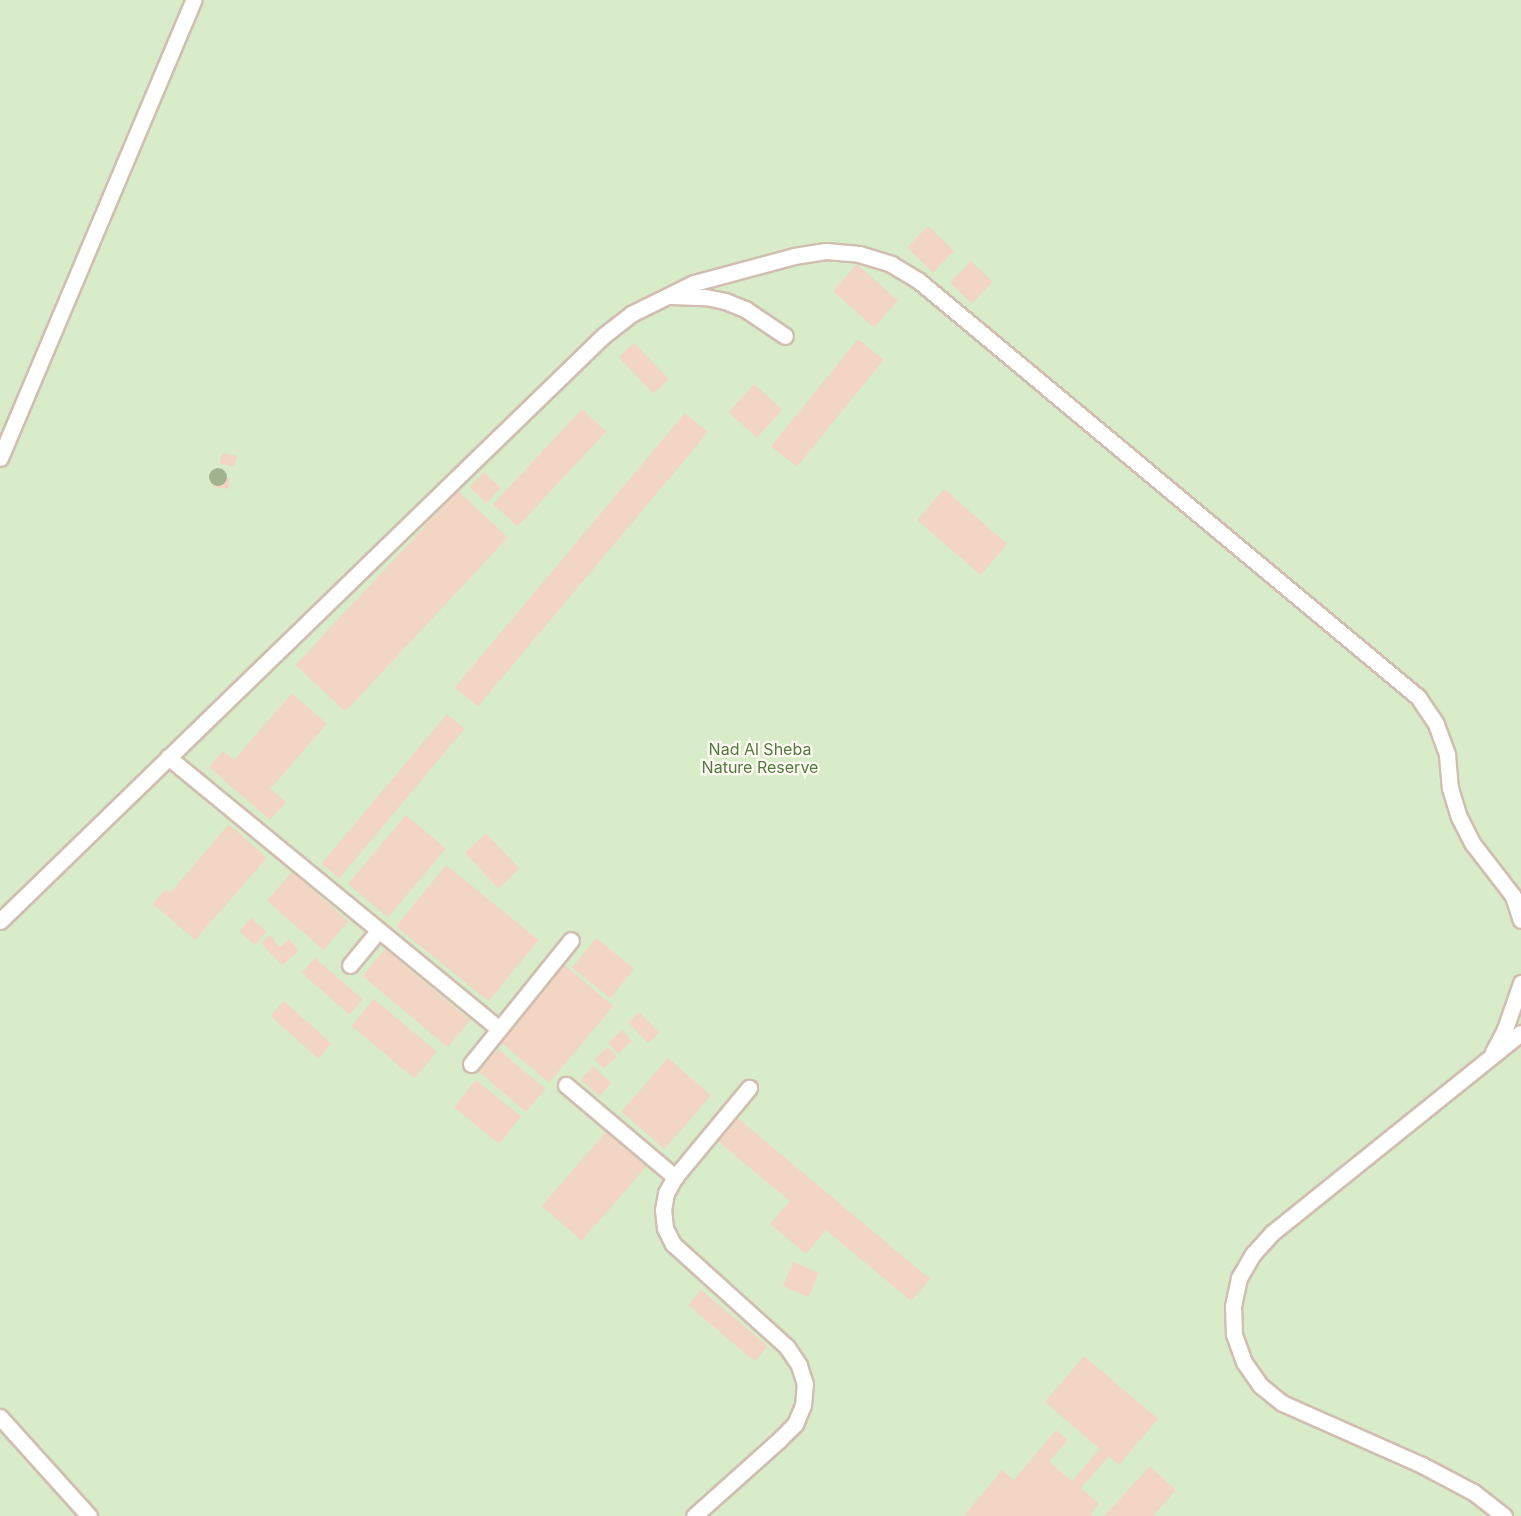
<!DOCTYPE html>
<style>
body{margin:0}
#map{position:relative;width:1521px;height:1516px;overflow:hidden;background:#fdf6ec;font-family:Inter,sans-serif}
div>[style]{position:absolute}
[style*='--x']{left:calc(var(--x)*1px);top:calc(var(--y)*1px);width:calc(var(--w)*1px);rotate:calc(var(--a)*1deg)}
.green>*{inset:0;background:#d8ecc9;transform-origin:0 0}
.building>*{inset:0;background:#f3d5c3;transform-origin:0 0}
.roads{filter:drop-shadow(2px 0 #d1beb0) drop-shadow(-2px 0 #d1beb0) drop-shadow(0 2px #d1beb0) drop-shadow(0 -2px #d1beb0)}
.service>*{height:15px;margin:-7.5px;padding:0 7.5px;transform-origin:7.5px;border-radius:7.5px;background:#fff}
.trees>*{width:18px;height:18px;margin:-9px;border-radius:50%;background:#a0b28e}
span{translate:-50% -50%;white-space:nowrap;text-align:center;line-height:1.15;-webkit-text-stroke:4.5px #fffaf3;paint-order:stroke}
.park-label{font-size:16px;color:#537a41}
</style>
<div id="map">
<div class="green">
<i style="left:0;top:0;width:1521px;height:1516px"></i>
</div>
<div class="building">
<i style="left:928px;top:226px;width:36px;height:30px;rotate:44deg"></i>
<i style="left:971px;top:261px;width:30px;height:30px;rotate:44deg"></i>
<i style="left:857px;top:264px;width:55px;height:36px;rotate:42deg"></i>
<i style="left:858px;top:339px;width:33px;height:138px;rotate:39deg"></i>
<i style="left:634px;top:343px;width:50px;height:21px;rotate:46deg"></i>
<i style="left:754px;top:384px;width:38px;height:38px;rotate:42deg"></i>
<i style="left:582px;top:409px;width:33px;height:130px;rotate:43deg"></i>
<i style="left:685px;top:413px;width:30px;height:358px;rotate:40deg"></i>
<i style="left:222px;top:453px;width:15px;height:11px;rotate:11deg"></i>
<i style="left:484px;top:472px;width:23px;height:21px;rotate:43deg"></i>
<i style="left:214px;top:476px;width:16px;height:11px;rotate:7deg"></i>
<i style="left:944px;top:489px;width:84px;height:41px;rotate:41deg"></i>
<i style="left:458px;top:491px;width:68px;height:238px;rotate:43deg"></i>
<i style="clip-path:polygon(292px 693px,327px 724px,270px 789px,286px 802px,270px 820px,209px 767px,223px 751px,234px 760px)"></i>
<i style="left:447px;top:714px;width:23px;height:195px;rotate:40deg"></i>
<i style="left:406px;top:815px;width:52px;height:90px;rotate:40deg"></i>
<i style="clip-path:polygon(229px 824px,267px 858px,195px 940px,153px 904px,166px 889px,170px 893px)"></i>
<i style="left:486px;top:833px;width:49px;height:29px;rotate:47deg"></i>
<i style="left:446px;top:865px;width:119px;height:79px;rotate:39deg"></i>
<i style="left:292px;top:872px;width:75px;height:38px;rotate:41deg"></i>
<i style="left:251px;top:918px;width:21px;height:18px;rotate:41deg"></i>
<i style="clip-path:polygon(270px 935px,280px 947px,289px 939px,299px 951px,282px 965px,261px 943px)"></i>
<i style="left:596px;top:938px;width:49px;height:38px;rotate:39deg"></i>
<i style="left:385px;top:949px;width:111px;height:35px;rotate:40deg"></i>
<i style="left:315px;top:958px;width:63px;height:20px;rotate:41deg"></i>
<i style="left:562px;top:963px;width:67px;height:100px;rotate:40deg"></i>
<i style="left:374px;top:999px;width:82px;height:35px;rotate:40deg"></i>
<i style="left:284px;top:1001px;width:64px;height:20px;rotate:42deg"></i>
<i style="left:639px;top:1012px;width:29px;height:15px;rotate:46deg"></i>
<i style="left:622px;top:1030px;width:15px;height:19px;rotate:48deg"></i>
<i style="left:608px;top:1047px;width:13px;height:18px;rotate:48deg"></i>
<i style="left:498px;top:1049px;width:62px;height:30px;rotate:40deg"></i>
<i style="left:668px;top:1058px;width:57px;height:71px;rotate:41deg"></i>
<i style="left:593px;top:1066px;width:25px;height:18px;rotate:43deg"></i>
<i style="left:476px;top:1080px;width:58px;height:35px;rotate:39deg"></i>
<i style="clip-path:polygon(734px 1115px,930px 1279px,911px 1301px,826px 1230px,806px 1254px,770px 1224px,790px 1201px,714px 1138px)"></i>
<i style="left:606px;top:1132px;width:53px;height:98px;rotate:41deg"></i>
<i style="left:793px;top:1262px;width:28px;height:26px;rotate:23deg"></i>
<i style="left:701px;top:1290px;width:87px;height:20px;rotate:40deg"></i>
<i style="clip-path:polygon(1084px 1356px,1158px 1419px,1119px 1465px,1109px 1456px,1081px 1488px,1099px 1504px,1090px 1514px,1093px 1516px,964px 1516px,1002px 1470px,1014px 1480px,1056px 1430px,1068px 1440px,1049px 1462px,1072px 1481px,1100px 1449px,1045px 1402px)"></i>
<i style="clip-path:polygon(1150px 1466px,1176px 1490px,1153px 1516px,1104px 1516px)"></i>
</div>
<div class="roads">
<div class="service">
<i style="--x:671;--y:296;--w:34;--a:2"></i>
<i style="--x:705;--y:297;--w:20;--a:11"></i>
<i style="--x:725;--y:301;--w:22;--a:22"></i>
<i style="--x:745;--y:309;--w:48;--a:34"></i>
<i style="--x:0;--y:458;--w:497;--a:-67.1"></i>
<i style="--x:168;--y:757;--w:428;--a:39.4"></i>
<i style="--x:0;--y:921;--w:840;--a:-44.13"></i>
<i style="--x:603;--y:336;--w:36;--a:-38"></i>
<i style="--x:631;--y:314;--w:70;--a:-26.2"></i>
<i style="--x:694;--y:283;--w:104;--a:-15.1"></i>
<i style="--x:794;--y:256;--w:32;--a:-9"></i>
<i style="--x:826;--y:251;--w:33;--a:5"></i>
<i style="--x:859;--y:254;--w:34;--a:17"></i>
<i style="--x:891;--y:264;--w:33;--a:31"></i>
<i style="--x:919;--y:281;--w:650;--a:39.82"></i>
<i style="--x:1418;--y:697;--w:32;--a:56"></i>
<i style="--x:1436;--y:724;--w:33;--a:70"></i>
<i style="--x:1447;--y:755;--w:33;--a:85"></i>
<i style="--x:1450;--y:788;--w:30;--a:73"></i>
<i style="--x:1459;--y:817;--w:30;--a:63"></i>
<i style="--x:1473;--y:844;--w:66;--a:52.4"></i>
<i style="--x:1513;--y:896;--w:25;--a:72"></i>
<i style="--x:350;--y:965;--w:45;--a:-50.4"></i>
<i style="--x:1493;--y:1052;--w:26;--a:-62"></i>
<i style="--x:1505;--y:1029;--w:49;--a:-70.8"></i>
<i style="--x:471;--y:1064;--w:159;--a:-51.1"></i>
<i style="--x:566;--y:1085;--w:143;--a:40.2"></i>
<i style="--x:0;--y:1417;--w:133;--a:48"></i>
<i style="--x:694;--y:1516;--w:115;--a:-41.8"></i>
<i style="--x:780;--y:1439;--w:21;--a:-45"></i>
<i style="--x:795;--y:1424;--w:21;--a:-67"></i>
<i style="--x:803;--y:1405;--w:21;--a:-85"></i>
<i style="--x:805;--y:1384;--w:20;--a:-108"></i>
<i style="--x:799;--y:1365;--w:22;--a:-124"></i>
<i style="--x:787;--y:1347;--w:154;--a:-137.9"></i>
<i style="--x:673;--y:1244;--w:18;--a:-117"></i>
<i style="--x:665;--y:1228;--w:18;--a:-96"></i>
<i style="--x:663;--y:1210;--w:17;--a:-80"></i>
<i style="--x:666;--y:1193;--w:18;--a:-61"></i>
<i style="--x:675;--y:1177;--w:116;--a:-50.3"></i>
<i style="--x:1504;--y:1516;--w:39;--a:-142"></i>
<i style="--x:1473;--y:1492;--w:58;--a:-152.1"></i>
<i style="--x:1422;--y:1465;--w:153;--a:-156.1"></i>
<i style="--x:1282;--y:1403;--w:28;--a:-141"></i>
<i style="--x:1260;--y:1385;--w:28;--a:-125"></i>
<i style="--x:1244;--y:1362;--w:30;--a:-110"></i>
<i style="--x:1234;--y:1334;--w:28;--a:-92"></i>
<i style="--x:1233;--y:1306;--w:29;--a:-78"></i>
<i style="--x:1239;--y:1278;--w:28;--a:-60"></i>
<i style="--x:1253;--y:1254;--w:28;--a:-48"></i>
<i style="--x:1272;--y:1233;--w:319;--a:-38.8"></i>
</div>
</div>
<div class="trees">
<i style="left:218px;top:477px"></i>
</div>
<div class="park-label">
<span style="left:760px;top:758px">Nad Al Sheba<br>Nature Reserve</span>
</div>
</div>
